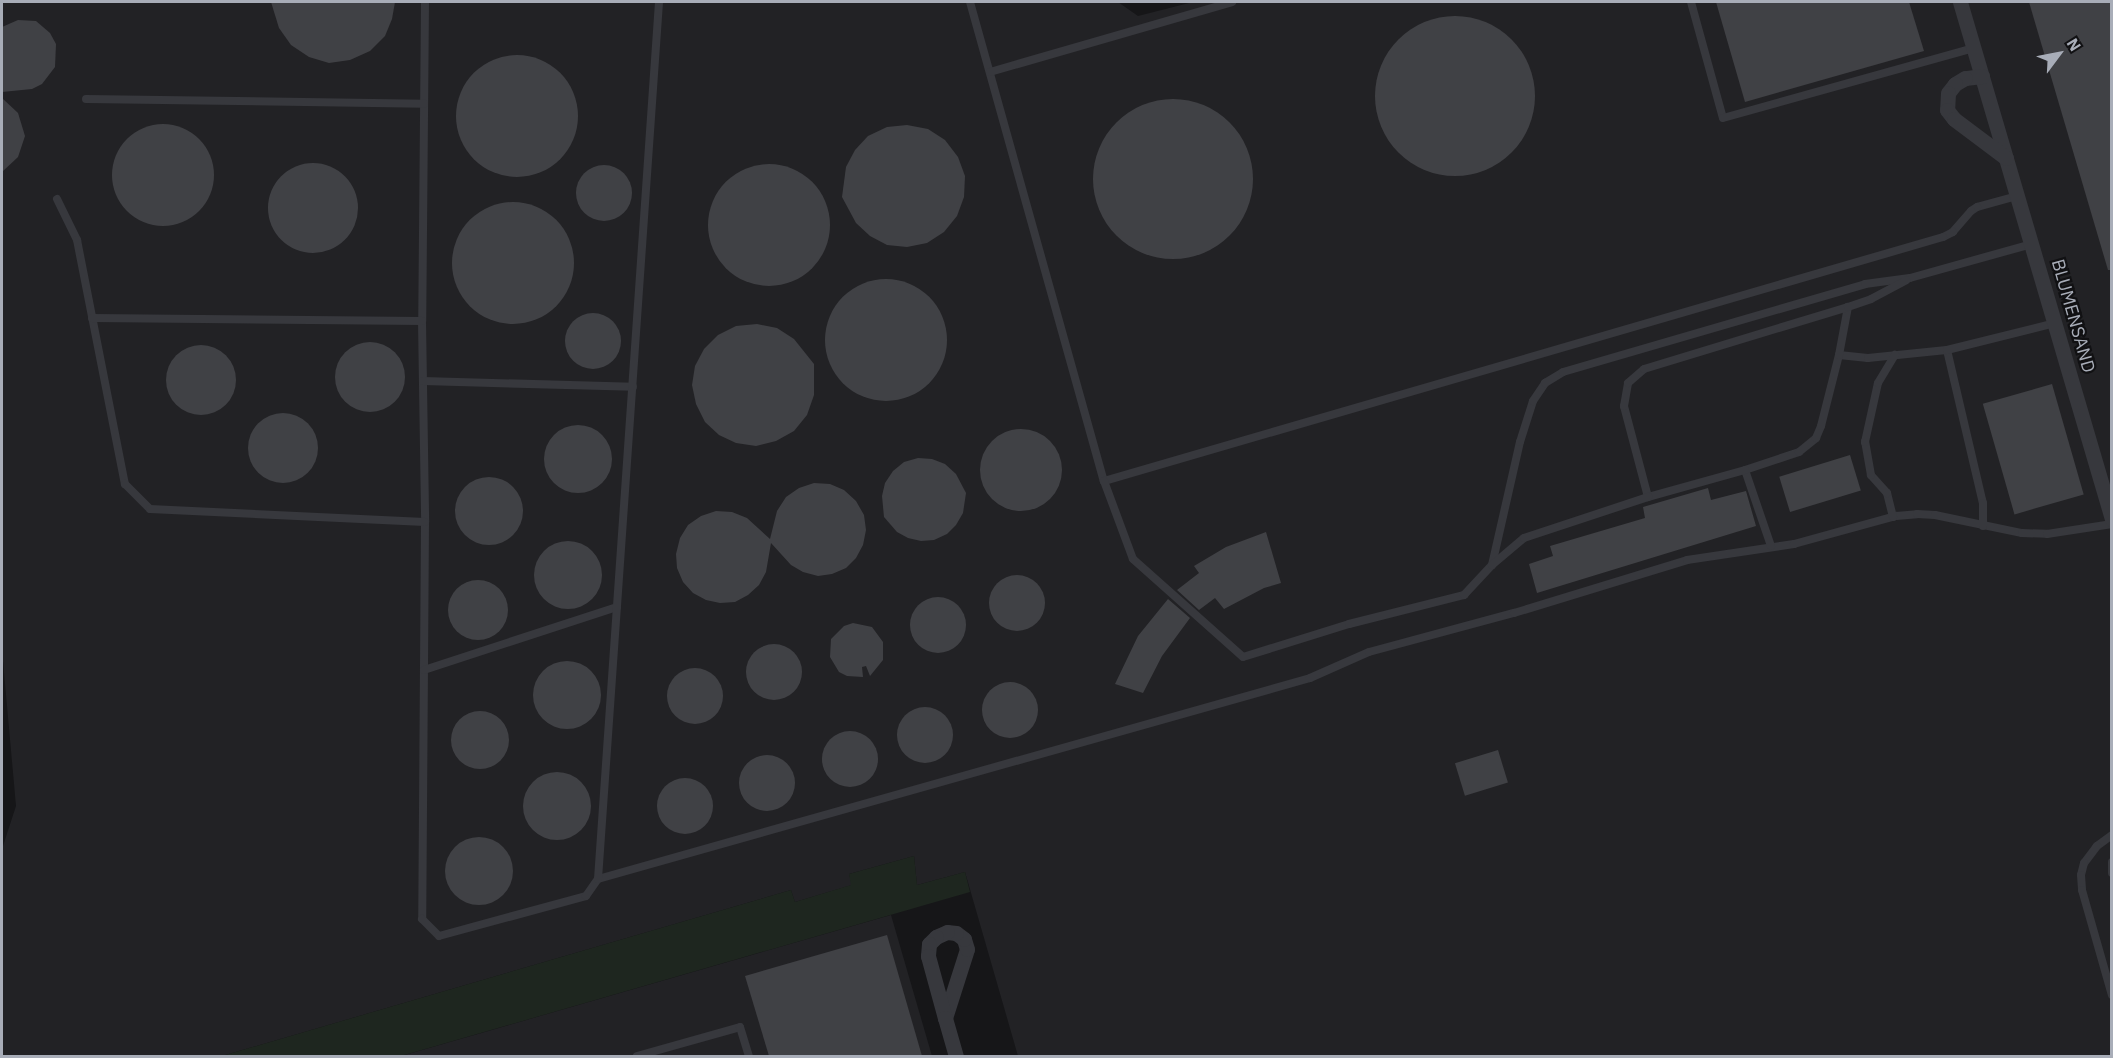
<!DOCTYPE html>
<style>
body{margin:0}
#map{position:relative;width:2113px;height:1058px;overflow:hidden;background:#161618;font-family:"IBM Plex Sans",sans-serif}
div>[style]{position:absolute}
[style*='--x']{left:calc(var(--x)*1px);top:calc(var(--y)*1px);width:calc(var(--w)*1px);rotate:calc(var(--a)*1deg)}
.built>*{inset:0;background:#222225}
.green>*{inset:0;background:#1e261f}
.building>*{inset:0;background:#404145;transform-origin:0 0}
.round{border-radius:50%}
.service>*{height:8px;margin:-4px;padding:0 4px;transform-origin:4px;border-radius:4px;background:#37383d}
.minor>*{height:15px;margin:-7.5px;padding:0 7.5px;transform-origin:7.5px;border-radius:7.5px;background:#37383d}
span{translate:-50% -50%;white-space:nowrap;text-align:center;line-height:1.15;-webkit-text-stroke:4.5px #111113;paint-order:stroke}
.street-label{font-size:18px;color:#a8adb8}
.frame{position:absolute;inset:0;border:3px solid #a8adb8;pointer-events:none}
.north{position:absolute;left:2029px;top:24px;width:60px;height:60px;-webkit-text-stroke:4px #111113;paint-order:stroke;rotate:58deg;font-size:16px;font-weight:700;line-height:24px;text-align:center;color:#a8adb8}
.north::after{content:'';display:block;margin:auto;width:21px;height:27px;background:#a8adb8;clip-path:polygon(50% 0,100% 100%,50% 72%,0 100%)}
</style>
<div id="map">
<div class="built">
<i style="clip-path:polygon(2px 2px,1118px 2px,1138px 16px,1193px 2px,2111px 2px,2111px 1056px,1018px 1056px,965px 872px,917px 885px,914px 856px,849px 874px,852px 885px,795px 902px,791px 890px,222px 1056px,2px 1056px,2px 849px,16px 806px,2px 650px)"></i>
<i style="clip-path:polygon(891px 915px,932px 1056px,401px 1056px)"></i>
</div>
<div class="green">
<i style="clip-path:polygon(914px 856px,917px 885px,965px 872px,970px 892px,401px 1056px,222px 1056px,791px 890px,795px 902px,851px 885px,849px 874px)"></i>
</div>
<div class="building">
<i style="clip-path:polygon(271px 2px,395px 2px,392px 19px,385px 36px,370px 51px,350px 60px,329px 63px,309px 57px,291px 45px,279px 28px)"></i>
<i style="clip-path:polygon(1716px 2px,1909px 2px,1924px 51px,1745px 102px)"></i>
<i style="clip-path:polygon(2029px 2px,2112px 2px,2112px 270px,2108px 270px)"></i>
<i class="round" style="left:1375px;top:16px;width:160px;height:160px"></i>
<i style="clip-path:polygon(18px 20px,36px 21px,50px 33px,56px 44px,55px 67px,42px 84px,32px 89px,2px 92px,2px 27px)"></i>
<i class="round" style="left:456px;top:55px;width:122px;height:122px"></i>
<i style="clip-path:polygon(2px 98px,18px 113px,25px 136px,18px 157px,2px 172px)"></i>
<i class="round" style="left:1093px;top:99px;width:160px;height:160px"></i>
<i class="round" style="left:112px;top:124px;width:102px;height:102px"></i>
<i style="clip-path:polygon(907px 125px,928px 129px,945px 140px,958px 157px,965px 176px,964px 197px,957px 216px,944px 232px,927px 243px,907px 247px,887px 245px,870px 236px,856px 223px,842px 197px,846px 167px,855px 150px,868px 136px,887px 127px)"></i>
<i class="round" style="left:268px;top:163px;width:90px;height:90px"></i>
<i class="round" style="left:708px;top:164px;width:122px;height:122px"></i>
<i class="round" style="left:576px;top:165px;width:56px;height:56px"></i>
<i class="round" style="left:452px;top:202px;width:122px;height:122px"></i>
<i class="round" style="left:825px;top:279px;width:122px;height:122px"></i>
<i class="round" style="left:565px;top:313px;width:56px;height:56px"></i>
<i style="clip-path:polygon(757px 324px,777px 328px,794px 339px,814px 364px,814px 395px,807px 415px,794px 431px,776px 441px,756px 446px,736px 443px,719px 435px,705px 422px,696px 404px,692px 385px,695px 366px,704px 349px,718px 335px,736px 326px)"></i>
<i class="round" style="left:335px;top:342px;width:70px;height:70px"></i>
<i class="round" style="left:166px;top:345px;width:70px;height:70px"></i>
<i style="left:2052px;top:384px;width:115px;height:72px;rotate:74deg"></i>
<i class="round" style="left:248px;top:413px;width:70px;height:70px"></i>
<i class="round" style="left:544px;top:425px;width:68px;height:68px"></i>
<i class="round" style="left:980px;top:429px;width:82px;height:82px"></i>
<i style="left:1850px;top:455px;width:37px;height:74px;rotate:73deg"></i>
<i style="clip-path:polygon(918px 458px,932px 459px,945px 464px,956px 474px,966px 493px,963px 513px,956px 525px,947px 534px,934px 540px,921px 541px,908px 538px,897px 532px,884px 517px,882px 496px,885px 483px,893px 471px,904px 462px)"></i>
<i class="round" style="left:455px;top:477px;width:68px;height:68px"></i>
<i style="clip-path:polygon(814px 483px,830px 484px,844px 490px,856px 501px,864px 515px,866px 530px,863px 545px,856px 558px,846px 568px,832px 574px,818px 576px,803px 572px,791px 565px,771px 543px,766px 572px,759px 585px,748px 595px,735px 602px,720px 603px,706px 600px,693px 593px,683px 582px,677px 568px,676px 554px,680px 538px,688px 525px,701px 516px,716px 511px,732px 512px,747px 518px,770px 539px,777px 511px,786px 497px,799px 488px)"></i>
<i style="clip-path:polygon(1708px 488px,1711px 500px,1746px 491px,1756px 526px,1537px 593px,1529px 564px,1553px 556px,1550px 546px,1645px 518px,1643px 507px)"></i>
<i style="clip-path:polygon(1266px 532px,1281px 583px,1264px 588px,1224px 609px,1215px 598px,1199px 610px,1177px 590px,1199px 573px,1194px 566px,1226px 547px)"></i>
<i class="round" style="left:534px;top:541px;width:68px;height:68px"></i>
<i class="round" style="left:989px;top:575px;width:56px;height:56px"></i>
<i class="round" style="left:448px;top:580px;width:60px;height:60px"></i>
<i class="round" style="left:910px;top:597px;width:56px;height:56px"></i>
<i style="clip-path:polygon(1168px 599px,1190px 618px,1162px 656px,1143px 693px,1115px 684px,1138px 636px)"></i>
<i style="clip-path:polygon(853px 623px,872px 627px,883px 642px,883px 660px,870px 676px,866px 666px,862px 667px,863px 677px,847px 676px,839px 672px,830px 657px,831px 639px,844px 626px)"></i>
<i class="round" style="left:746px;top:644px;width:56px;height:56px"></i>
<i class="round" style="left:533px;top:661px;width:68px;height:68px"></i>
<i class="round" style="left:667px;top:668px;width:56px;height:56px"></i>
<i class="round" style="left:982px;top:682px;width:56px;height:56px"></i>
<i class="round" style="left:897px;top:707px;width:56px;height:56px"></i>
<i class="round" style="left:451px;top:711px;width:58px;height:58px"></i>
<i class="round" style="left:822px;top:731px;width:56px;height:56px"></i>
<i style="left:1498px;top:750px;width:34px;height:45px;rotate:73deg"></i>
<i class="round" style="left:739px;top:755px;width:56px;height:56px"></i>
<i class="round" style="left:523px;top:772px;width:68px;height:68px"></i>
<i class="round" style="left:657px;top:778px;width:56px;height:56px"></i>
<i class="round" style="left:445px;top:837px;width:68px;height:68px"></i>
<i style="clip-path:polygon(887px 935px,922px 1056px,769px 1056px,745px 976px)"></i>
</div>
<div class="service">
<i style="--x:425;--y:2;--w:319;--a:90.5"></i>
<i style="--x:422;--y:321;--w:201;--a:89.1"></i>
<i style="--x:425;--y:522;--w:397;--a:90.4"></i>
<i style="--x:422;--y:919;--w:24;--a:45"></i>
<i style="--x:439;--y:936;--w:152;--a:-15.2"></i>
<i style="--x:586;--y:896;--w:21;--a:-55"></i>
<i style="--x:598;--y:879;--w:740;--a:-15.76"></i>
<i style="--x:1310;--y:678;--w:64;--a:-23.8"></i>
<i style="--x:1369;--y:652;--w:150;--a:-15.1"></i>
<i style="--x:1514;--y:613;--w:181;--a:-17"></i>
<i style="--x:1687;--y:560;--w:108;--a:-8.5"></i>
<i style="--x:1794;--y:544;--w:106;--a:-15.4"></i>
<i style="--x:1896;--y:516;--w:21;--a:-5"></i>
<i style="--x:1917;--y:514;--w:18;--a:3"></i>
<i style="--x:1935;--y:515;--w:89;--a:11.7"></i>
<i style="--x:2022;--y:533;--w:25;--a:2"></i>
<i style="--x:2047;--y:534;--w:66;--a:-8.7"></i>
<i style="--x:970;--y:2;--w:497;--a:74.4"></i>
<i style="--x:1691;--y:2;--w:120;--a:74.6"></i>
<i style="--x:1723;--y:118;--w:260;--a:-15.6"></i>
<i style="--x:990;--y:72;--w:252;--a:-16.1"></i>
<i style="--x:86;--y:99;--w:338;--a:0.8"></i>
<i style="--x:2017;--y:196;--w:41;--a:164.6"></i>
<i style="--x:1977;--y:207;--w:7;--a:146"></i>
<i style="--x:1971;--y:211;--w:28;--a:131"></i>
<i style="--x:1953;--y:232;--w:11;--a:153"></i>
<i style="--x:1943;--y:237;--w:874;--a:163.78"></i>
<i style="--x:1104;--y:481;--w:83;--a:69.6"></i>
<i style="--x:1133;--y:559;--w:147;--a:41.7"></i>
<i style="--x:1243;--y:657;--w:111;--a:-17.3"></i>
<i style="--x:1349;--y:624;--w:119;--a:-14.2"></i>
<i style="--x:1464;--y:595;--w:41;--a:-47"></i>
<i style="--x:1492;--y:565;--w:126;--a:-77.2"></i>
<i style="--x:1520;--y:442;--w:43;--a:-72.4"></i>
<i style="--x:1533;--y:401;--w:22;--a:-56"></i>
<i style="--x:1545;--y:383;--w:21;--a:-31"></i>
<i style="--x:1563;--y:372;--w:315;--a:-16.2"></i>
<i style="--x:1865;--y:284;--w:45;--a:-7.6"></i>
<i style="--x:1910;--y:278;--w:127;--a:-15.6"></i>
<i style="--x:57;--y:199;--w:46;--a:64"></i>
<i style="--x:77;--y:240;--w:249;--a:78.9"></i>
<i style="--x:125;--y:484;--w:35;--a:45"></i>
<i style="--x:150;--y:509;--w:275;--a:2.7"></i>
<i style="--x:92;--y:318;--w:330;--a:0.5"></i>
<i style="--x:1947;--y:350;--w:157;--a:76.8"></i>
<i style="--x:1983;--y:503;--w:23;--a:90"></i>
<i style="--x:1839;--y:355;--w:29;--a:6"></i>
<i style="--x:1868;--y:358;--w:79;--a:-5.8"></i>
<i style="--x:1947;--y:350;--w:111;--a:-14"></i>
<i style="--x:423;--y:381;--w:210;--a:1.6"></i>
<i style="--x:1745;--y:470;--w:57;--a:-18.4"></i>
<i style="--x:1799;--y:452;--w:22;--a:-39"></i>
<i style="--x:1816;--y:438;--w:13;--a:-67"></i>
<i style="--x:1821;--y:426;--w:73;--a:-75.8"></i>
<i style="--x:1839;--y:355;--w:49;--a:-79.4"></i>
<i style="--x:1893;--y:517;--w:25;--a:-104"></i>
<i style="--x:1887;--y:493;--w:24;--a:-132"></i>
<i style="--x:1871;--y:475;--w:34;--a:-100"></i>
<i style="--x:1865;--y:442;--w:60;--a:-77.6"></i>
<i style="--x:1878;--y:383;--w:33;--a:-59"></i>
<i style="--x:1771;--y:546;--w:80;--a:-108.9"></i>
<i style="--x:1745;--y:470;--w:101;--a:164.4"></i>
<i style="--x:1648;--y:497;--w:94;--a:-104.8"></i>
<i style="--x:1624;--y:406;--w:23;--a:-80"></i>
<i style="--x:1628;--y:383;--w:21;--a:-41"></i>
<i style="--x:1644;--y:369;--w:213;--a:-16.9"></i>
<i style="--x:1848;--y:307;--w:24;--a:-19"></i>
<i style="--x:1871;--y:299;--w:40;--a:-28"></i>
<i style="--x:1492;--y:565;--w:42;--a:-40.2"></i>
<i style="--x:1524;--y:538;--w:131;--a:-18.3"></i>
<i style="--x:424;--y:670;--w:203;--a:-18.1"></i>
<i style="--x:2112;--y:835;--w:19;--a:144"></i>
<i style="--x:2097;--y:846;--w:21;--a:127"></i>
<i style="--x:2084;--y:863;--w:12;--a:104"></i>
<i style="--x:2081;--y:875;--w:15;--a:86"></i>
<i style="--x:2082;--y:890;--w:109;--a:74.1"></i>
<i style="--x:2112;--y:862;--w:11;--a:90"></i>
<i style="--x:598;--y:879;--w:879;--a:-86.02"></i>
<i style="--x:637;--y:1056;--w:107;--a:-15.7"></i>
<i style="--x:740;--y:1027;--w:30;--a:73"></i>
</div>
<div class="minor">
<i style="--x:1960;--y:2;--w:539;--a:73.62"></i>
<i style="--x:1982;--y:76;--w:17;--a:173"></i>
<i style="--x:1965;--y:78;--w:12;--a:149"></i>
<i style="--x:1955;--y:84;--w:11;--a:128"></i>
<i style="--x:1948;--y:93;--w:17;--a:93"></i>
<i style="--x:1947;--y:110;--w:11;--a:52"></i>
<i style="--x:1954;--y:119;--w:65;--a:36.9"></i>
<i style="--x:945;--y:1018;--w:72;--a:-72.3"></i>
<i style="--x:967;--y:949;--w:10;--a:-107"></i>
<i style="--x:964;--y:939;--w:10;--a:-143"></i>
<i style="--x:956;--y:933;--w:9;--a:-174"></i>
<i style="--x:947;--y:932;--w:12;--a:156"></i>
<i style="--x:936;--y:937;--w:10;--a:135"></i>
<i style="--x:929;--y:944;--w:12;--a:95"></i>
<i style="--x:928;--y:956;--w:64;--a:74.7"></i>
<i style="--x:945;--y:1018;--w:40;--a:74"></i>
</div>
<div class="street-label">
<span style="left:2073px;top:316px;rotate:74deg">BLUMENSAND</span>
</div>
<div class="frame"></div>
<div class="north">N</div>
</div>
